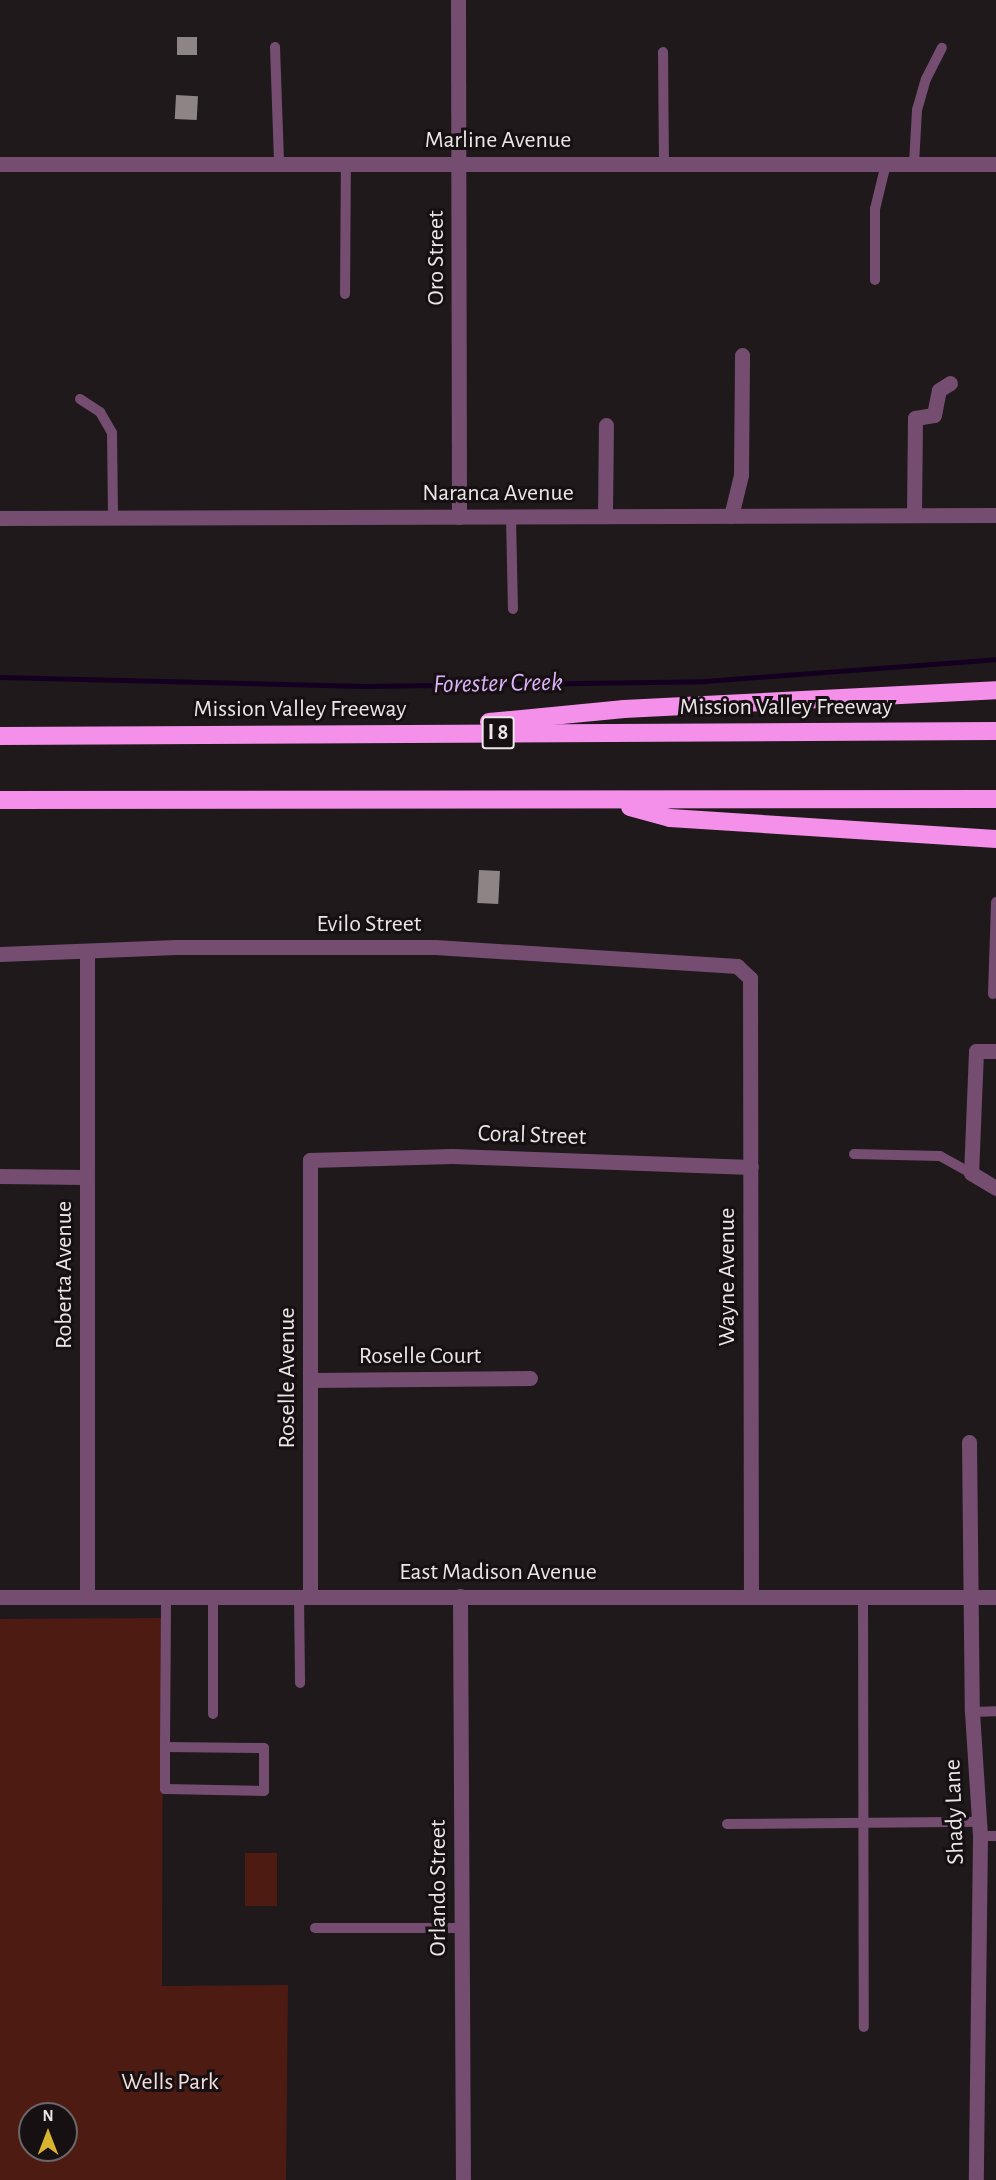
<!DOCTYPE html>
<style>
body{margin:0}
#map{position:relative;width:996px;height:2180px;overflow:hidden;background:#1f191b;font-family:"Alegreya Sans",sans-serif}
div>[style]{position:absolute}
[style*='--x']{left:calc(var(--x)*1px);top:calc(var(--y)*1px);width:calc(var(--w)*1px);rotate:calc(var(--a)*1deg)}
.green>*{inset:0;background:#4e1b13;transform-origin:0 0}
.stream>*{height:5px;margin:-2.5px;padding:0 2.5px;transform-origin:2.5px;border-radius:2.5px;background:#130021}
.building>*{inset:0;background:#8d8485;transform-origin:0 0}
.service>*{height:10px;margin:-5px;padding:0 5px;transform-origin:5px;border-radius:5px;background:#754d70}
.minor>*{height:15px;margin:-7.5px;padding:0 7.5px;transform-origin:7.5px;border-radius:7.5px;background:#754d70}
.tertiary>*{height:15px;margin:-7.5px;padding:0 7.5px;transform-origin:7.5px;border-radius:7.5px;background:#754d70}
.motorway>*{height:18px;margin:-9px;padding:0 9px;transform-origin:9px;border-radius:9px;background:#f590ea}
span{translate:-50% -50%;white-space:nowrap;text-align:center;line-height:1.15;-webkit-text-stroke:6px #161012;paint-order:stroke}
.shield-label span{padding:2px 4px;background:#161012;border:2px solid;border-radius:4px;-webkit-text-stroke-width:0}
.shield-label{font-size:22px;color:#eae6e7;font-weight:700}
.street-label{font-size:24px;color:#eae6e7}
.park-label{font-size:24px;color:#f5ded9}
.water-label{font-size:26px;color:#dcb2f9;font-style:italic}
.north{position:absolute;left:18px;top:2102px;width:60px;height:60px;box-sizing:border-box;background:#161012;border:2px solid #6b6667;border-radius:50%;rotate:0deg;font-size:16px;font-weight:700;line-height:24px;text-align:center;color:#eae6e7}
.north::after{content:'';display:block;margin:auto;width:21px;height:27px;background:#dbb333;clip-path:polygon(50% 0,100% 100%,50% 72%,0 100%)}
</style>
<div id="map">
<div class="green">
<i style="clip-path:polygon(evenodd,163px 1618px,162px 1986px,288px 1985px,286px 2180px,0 2180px,0 1619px,163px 1618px,30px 2114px,66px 2114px,66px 2150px,30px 2150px,30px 2114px)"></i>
<i style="left:245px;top:1853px;width:32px;height:53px"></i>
</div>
<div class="stream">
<i style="--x:0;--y:677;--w:364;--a:1.4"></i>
<i style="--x:364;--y:686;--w:341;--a:-0.8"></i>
<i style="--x:705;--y:681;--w:292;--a:-4.3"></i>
</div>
<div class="building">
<i style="left:177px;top:37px;width:20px;height:18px"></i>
<i style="left:176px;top:95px;width:22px;height:24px;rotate:3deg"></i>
<i style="left:479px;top:870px;width:21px;height:33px;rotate:3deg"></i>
</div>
<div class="service">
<i style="--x:275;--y:47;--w:117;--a:88"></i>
<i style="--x:663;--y:52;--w:112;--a:89.5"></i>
<i style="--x:914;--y:164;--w:54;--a:-86.8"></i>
<i style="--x:917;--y:110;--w:32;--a:-74"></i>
<i style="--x:926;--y:79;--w:35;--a:-63"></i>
<i style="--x:875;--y:280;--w:71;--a:-90"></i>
<i style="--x:875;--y:209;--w:46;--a:-76.3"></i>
<i style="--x:345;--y:294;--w:130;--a:-89.6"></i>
<i style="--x:80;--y:399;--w:24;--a:33"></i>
<i style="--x:100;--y:412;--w:24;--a:60"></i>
<i style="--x:112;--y:433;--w:87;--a:89.3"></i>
<i style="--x:511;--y:516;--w:93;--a:88.8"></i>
<i style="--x:993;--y:994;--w:92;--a:-88.1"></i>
<i style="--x:854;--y:1154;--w:86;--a:1.3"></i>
<i style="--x:940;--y:1156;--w:35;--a:29"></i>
<i style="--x:863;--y:1595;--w:432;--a:89.9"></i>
<i style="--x:213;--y:1596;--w:118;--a:90"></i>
<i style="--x:299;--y:1596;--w:87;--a:89.3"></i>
<i style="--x:972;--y:1712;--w:24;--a:-2"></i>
<i style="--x:165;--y:1747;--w:99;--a:0.6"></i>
<i style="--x:264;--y:1748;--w:43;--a:90"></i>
<i style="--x:264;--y:1791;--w:99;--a:-178.8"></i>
<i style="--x:165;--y:1789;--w:42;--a:-90"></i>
<i style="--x:165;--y:1747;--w:151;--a:-89.6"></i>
<i style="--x:727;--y:1824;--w:252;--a:-0.5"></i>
<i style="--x:980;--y:1836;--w:16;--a:0"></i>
<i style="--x:315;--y:1928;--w:147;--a:0"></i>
</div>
<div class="minor">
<i style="--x:458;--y:0;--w:517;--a:89.89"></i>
<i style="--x:0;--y:164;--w:996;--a:0"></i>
<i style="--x:914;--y:514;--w:96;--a:-89.4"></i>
<i style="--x:915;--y:418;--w:19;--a:-9"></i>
<i style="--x:934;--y:415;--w:25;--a:-79"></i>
<i style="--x:939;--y:390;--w:13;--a:-32"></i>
<i style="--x:605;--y:516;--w:91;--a:-89.4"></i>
<i style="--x:731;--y:516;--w:42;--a:-76.3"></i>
<i style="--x:741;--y:475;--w:120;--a:-89.5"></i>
<i style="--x:0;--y:518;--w:996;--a:-0.17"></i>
<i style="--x:87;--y:953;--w:643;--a:90"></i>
<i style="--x:0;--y:954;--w:176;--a:-2.3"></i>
<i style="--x:176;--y:947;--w:259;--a:0"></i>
<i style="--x:435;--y:947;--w:303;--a:3.6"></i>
<i style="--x:737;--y:966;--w:18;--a:43"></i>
<i style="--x:750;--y:978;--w:617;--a:89.91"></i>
<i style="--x:996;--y:1051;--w:20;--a:180"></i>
<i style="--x:976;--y:1051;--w:122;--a:92.3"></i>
<i style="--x:971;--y:1173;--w:29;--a:31"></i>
<i style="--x:0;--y:1176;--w:87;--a:0.7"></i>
<i style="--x:310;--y:1380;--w:220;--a:-0.5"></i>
<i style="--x:969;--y:1442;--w:270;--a:89.4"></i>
<i style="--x:972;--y:1712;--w:124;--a:86.3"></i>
<i style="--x:980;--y:1836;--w:344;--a:90.7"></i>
<i style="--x:310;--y:1596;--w:436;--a:-90"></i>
<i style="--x:310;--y:1160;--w:142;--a:-1.6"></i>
<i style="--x:452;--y:1156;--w:299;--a:2.1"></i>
<i style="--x:460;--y:1596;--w:584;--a:89.71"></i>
</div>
<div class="tertiary">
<i style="--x:0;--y:1597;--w:996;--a:0"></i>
</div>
<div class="motorway">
<i style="--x:489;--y:722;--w:136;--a:-5.5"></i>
<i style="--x:624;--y:709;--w:372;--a:-2.9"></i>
<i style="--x:0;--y:736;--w:996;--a:-0.29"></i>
<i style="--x:0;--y:800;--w:996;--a:-0.06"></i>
<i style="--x:630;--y:807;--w:41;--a:15.4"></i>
<i style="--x:670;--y:818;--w:327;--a:3.7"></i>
</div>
<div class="shield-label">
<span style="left:498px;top:733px">I 8</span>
</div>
<div class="street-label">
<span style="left:498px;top:141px">Marline Avenue</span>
<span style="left:437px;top:258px;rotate:-90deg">Oro Street</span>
<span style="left:498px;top:494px">Naranca Avenue</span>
<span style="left:786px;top:708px">Mission Valley Freeway</span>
<span style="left:300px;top:710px">Mission Valley Freeway</span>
<span style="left:369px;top:925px">Evilo Street</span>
<span style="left:532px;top:1136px;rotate:2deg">Coral Street</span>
<span style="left:65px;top:1275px;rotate:-90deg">Roberta Avenue</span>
<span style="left:728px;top:1277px;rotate:-90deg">Wayne Avenue</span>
<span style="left:420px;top:1357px">Roselle Court</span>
<span style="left:288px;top:1378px;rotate:-90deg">Roselle Avenue</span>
<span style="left:498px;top:1573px">East Madison Avenue</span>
<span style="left:955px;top:1812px;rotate:-92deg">Shady Lane</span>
<span style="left:439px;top:1888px;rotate:-90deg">Orlando Street</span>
</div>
<div class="park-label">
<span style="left:170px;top:2083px">Wells Park</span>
</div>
<div class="water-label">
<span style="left:498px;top:684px;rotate:-1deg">Forester Creek</span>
</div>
<div class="north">N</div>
</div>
